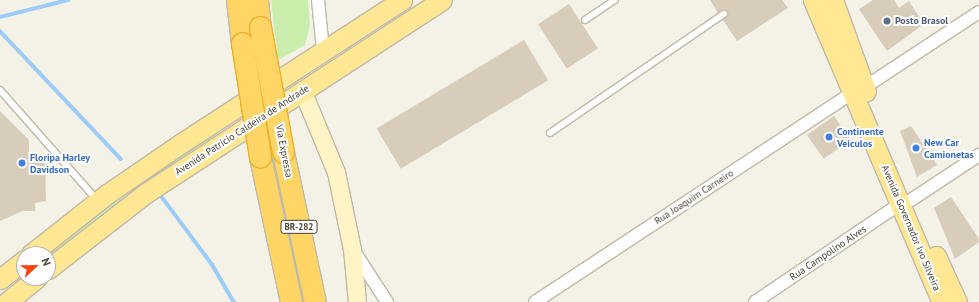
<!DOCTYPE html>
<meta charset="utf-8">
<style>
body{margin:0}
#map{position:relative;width:979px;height:302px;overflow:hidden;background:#f4f1e6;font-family:"PT Sans",sans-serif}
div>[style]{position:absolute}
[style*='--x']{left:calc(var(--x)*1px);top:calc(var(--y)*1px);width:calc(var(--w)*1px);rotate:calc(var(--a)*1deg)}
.green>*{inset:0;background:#cbedab}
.stream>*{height:3.5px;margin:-1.75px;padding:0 1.75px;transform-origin:1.75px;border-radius:1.75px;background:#9cccf7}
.building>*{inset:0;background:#d7cdba;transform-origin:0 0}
.roads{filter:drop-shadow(1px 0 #c1b9a7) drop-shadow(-1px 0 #c1b9a7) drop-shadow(0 1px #c1b9a7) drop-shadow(0 -1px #c1b9a7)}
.service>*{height:6px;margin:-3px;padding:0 3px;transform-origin:3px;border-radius:3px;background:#fff}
.minor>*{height:12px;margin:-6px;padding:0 6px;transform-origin:6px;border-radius:6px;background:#fff}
.secondary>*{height:17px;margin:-8.5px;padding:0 8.5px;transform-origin:8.5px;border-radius:8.5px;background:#fff4c5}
.primary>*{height:19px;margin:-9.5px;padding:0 9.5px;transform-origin:9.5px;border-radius:9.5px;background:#ffe794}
.motorway>*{height:21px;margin:-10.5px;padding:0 10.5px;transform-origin:10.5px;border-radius:10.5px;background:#ffd566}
.bridges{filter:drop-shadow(1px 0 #ecaf28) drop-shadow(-1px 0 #ecaf28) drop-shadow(0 1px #ecaf28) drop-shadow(0 -1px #ecaf28)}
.motorway-bridge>*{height:21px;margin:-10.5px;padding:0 10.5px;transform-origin:10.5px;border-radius:10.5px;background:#ffd566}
.dots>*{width:11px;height:11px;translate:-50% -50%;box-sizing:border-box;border:2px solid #fff;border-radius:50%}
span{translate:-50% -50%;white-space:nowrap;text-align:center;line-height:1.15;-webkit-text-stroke:4px #fff;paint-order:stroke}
.shield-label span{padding:1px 3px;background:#fff;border:1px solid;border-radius:3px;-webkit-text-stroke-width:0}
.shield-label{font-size:9px;color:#484134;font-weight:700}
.service-label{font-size:10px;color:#4e5e75;font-weight:700}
.left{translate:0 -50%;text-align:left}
.street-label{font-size:10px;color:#484134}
.shop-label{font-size:10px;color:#366cbe;font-weight:700}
.north{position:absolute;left:16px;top:246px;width:40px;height:40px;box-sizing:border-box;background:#fff;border:1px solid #b6b3ae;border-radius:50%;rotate:68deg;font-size:11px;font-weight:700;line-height:16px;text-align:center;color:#484134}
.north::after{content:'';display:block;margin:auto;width:14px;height:18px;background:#ff4412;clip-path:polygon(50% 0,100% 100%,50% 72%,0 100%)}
</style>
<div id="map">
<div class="green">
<i style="clip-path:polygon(271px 0,308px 0,310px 26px,305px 45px,278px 60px)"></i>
<i style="clip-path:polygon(317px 65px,222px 129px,212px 143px,48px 263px,48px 254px,43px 254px,110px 200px)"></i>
</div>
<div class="stream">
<i style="--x:0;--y:17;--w:70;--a:-14"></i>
<i style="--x:0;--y:31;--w:176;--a:46.6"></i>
<i style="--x:162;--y:197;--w:84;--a:53.3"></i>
<i style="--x:212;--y:264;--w:44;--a:59.9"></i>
</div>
<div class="building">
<i style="clip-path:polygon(710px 0,782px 0,788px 8px,737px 41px,723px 20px,728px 12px,723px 10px,718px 13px)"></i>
<i style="clip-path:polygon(873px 0,894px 0,899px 8px,909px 1px,924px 24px,887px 51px,859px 9px)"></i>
<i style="left:569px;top:4px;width:53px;height:37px;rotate:57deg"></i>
<i style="left:524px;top:40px;width:47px;height:172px;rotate:59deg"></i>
<i style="clip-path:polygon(0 111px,29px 140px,29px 159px,45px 160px,46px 201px,35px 203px,35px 211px,22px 211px,0 221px)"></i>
<i style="left:834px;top:116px;width:29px;height:33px;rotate:55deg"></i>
<i style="clip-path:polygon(911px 126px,937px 165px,917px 177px,900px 131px)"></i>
<i style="clip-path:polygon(951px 197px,979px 239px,979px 242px,955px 259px,934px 208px)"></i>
</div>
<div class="roads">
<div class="service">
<i style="--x:585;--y:20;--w:36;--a:-34"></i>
<i style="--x:0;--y:90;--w:147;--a:48.6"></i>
<i style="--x:550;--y:133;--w:211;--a:-34.4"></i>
</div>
<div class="minor">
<i style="--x:318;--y:0;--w:50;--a:84.3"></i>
<i style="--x:865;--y:87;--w:136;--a:-33.3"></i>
<i style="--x:911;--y:200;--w:82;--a:-33.5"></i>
<i style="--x:354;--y:251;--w:61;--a:57.1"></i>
<i style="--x:535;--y:302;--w:382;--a:-33.4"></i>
<i style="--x:755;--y:302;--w:175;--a:-34.1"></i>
</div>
<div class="secondary">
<i style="--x:302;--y:90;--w:89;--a:67.5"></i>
<i style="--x:336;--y:172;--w:79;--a:78.3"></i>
<i style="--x:352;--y:249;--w:53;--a:84.6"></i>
</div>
<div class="primary">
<i style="--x:813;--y:0;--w:328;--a:66.9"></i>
<i style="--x:833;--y:0;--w:97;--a:70.1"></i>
<i style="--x:31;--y:254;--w:97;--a:-38.3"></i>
<i style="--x:107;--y:194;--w:88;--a:-34.4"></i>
<i style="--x:180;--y:144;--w:265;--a:-33"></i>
<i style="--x:936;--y:256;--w:51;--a:65.5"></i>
<i style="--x:48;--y:269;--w:124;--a:-37.8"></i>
<i style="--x:146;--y:193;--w:353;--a:-33.1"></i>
<i style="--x:0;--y:279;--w:31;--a:-38"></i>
<i style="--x:7;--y:302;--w:38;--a:-39"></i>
</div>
<div class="motorway">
<i style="--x:237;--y:0;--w:43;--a:83.4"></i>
<i style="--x:257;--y:0;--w:27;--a:84"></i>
<i style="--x:283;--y:152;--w:153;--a:78"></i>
<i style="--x:260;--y:157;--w:148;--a:77.9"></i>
</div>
</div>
<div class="bridges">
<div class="motorway-bridge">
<i style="--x:260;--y:27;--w:127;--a:79.6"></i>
<i style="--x:242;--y:43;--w:115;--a:81"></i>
</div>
</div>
<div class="dots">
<i style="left:887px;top:21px;background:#5c6f8a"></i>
<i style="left:829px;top:137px;background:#3f7fe0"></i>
<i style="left:916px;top:148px;background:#3f7fe0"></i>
<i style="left:22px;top:163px;background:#3f7fe0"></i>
</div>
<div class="shield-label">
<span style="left:299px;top:227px">BR-282</span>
</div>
<div class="service-label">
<span class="left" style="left:895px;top:21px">Posto Brasol</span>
</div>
<div class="street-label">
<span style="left:242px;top:130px;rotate:-33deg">Avenida Patrício Caldeira de Andrade</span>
<span style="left:284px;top:151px;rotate:79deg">Via Expressa</span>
<span style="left:694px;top:197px;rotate:-33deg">Rua Joaquim Carneiro</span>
<span style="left:911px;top:228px;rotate:67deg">Avenida Governador Ivo Silveira</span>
<span style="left:828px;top:253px;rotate:-34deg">Rua Campolino Alves</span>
</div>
<div class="shop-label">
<span class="left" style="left:837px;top:137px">Continente<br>Veículos</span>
<span class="left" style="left:924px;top:148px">New Car<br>Camionetas</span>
<span class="left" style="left:30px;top:163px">Floripa Harley<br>Davidson</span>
</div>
<div class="north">N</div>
</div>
